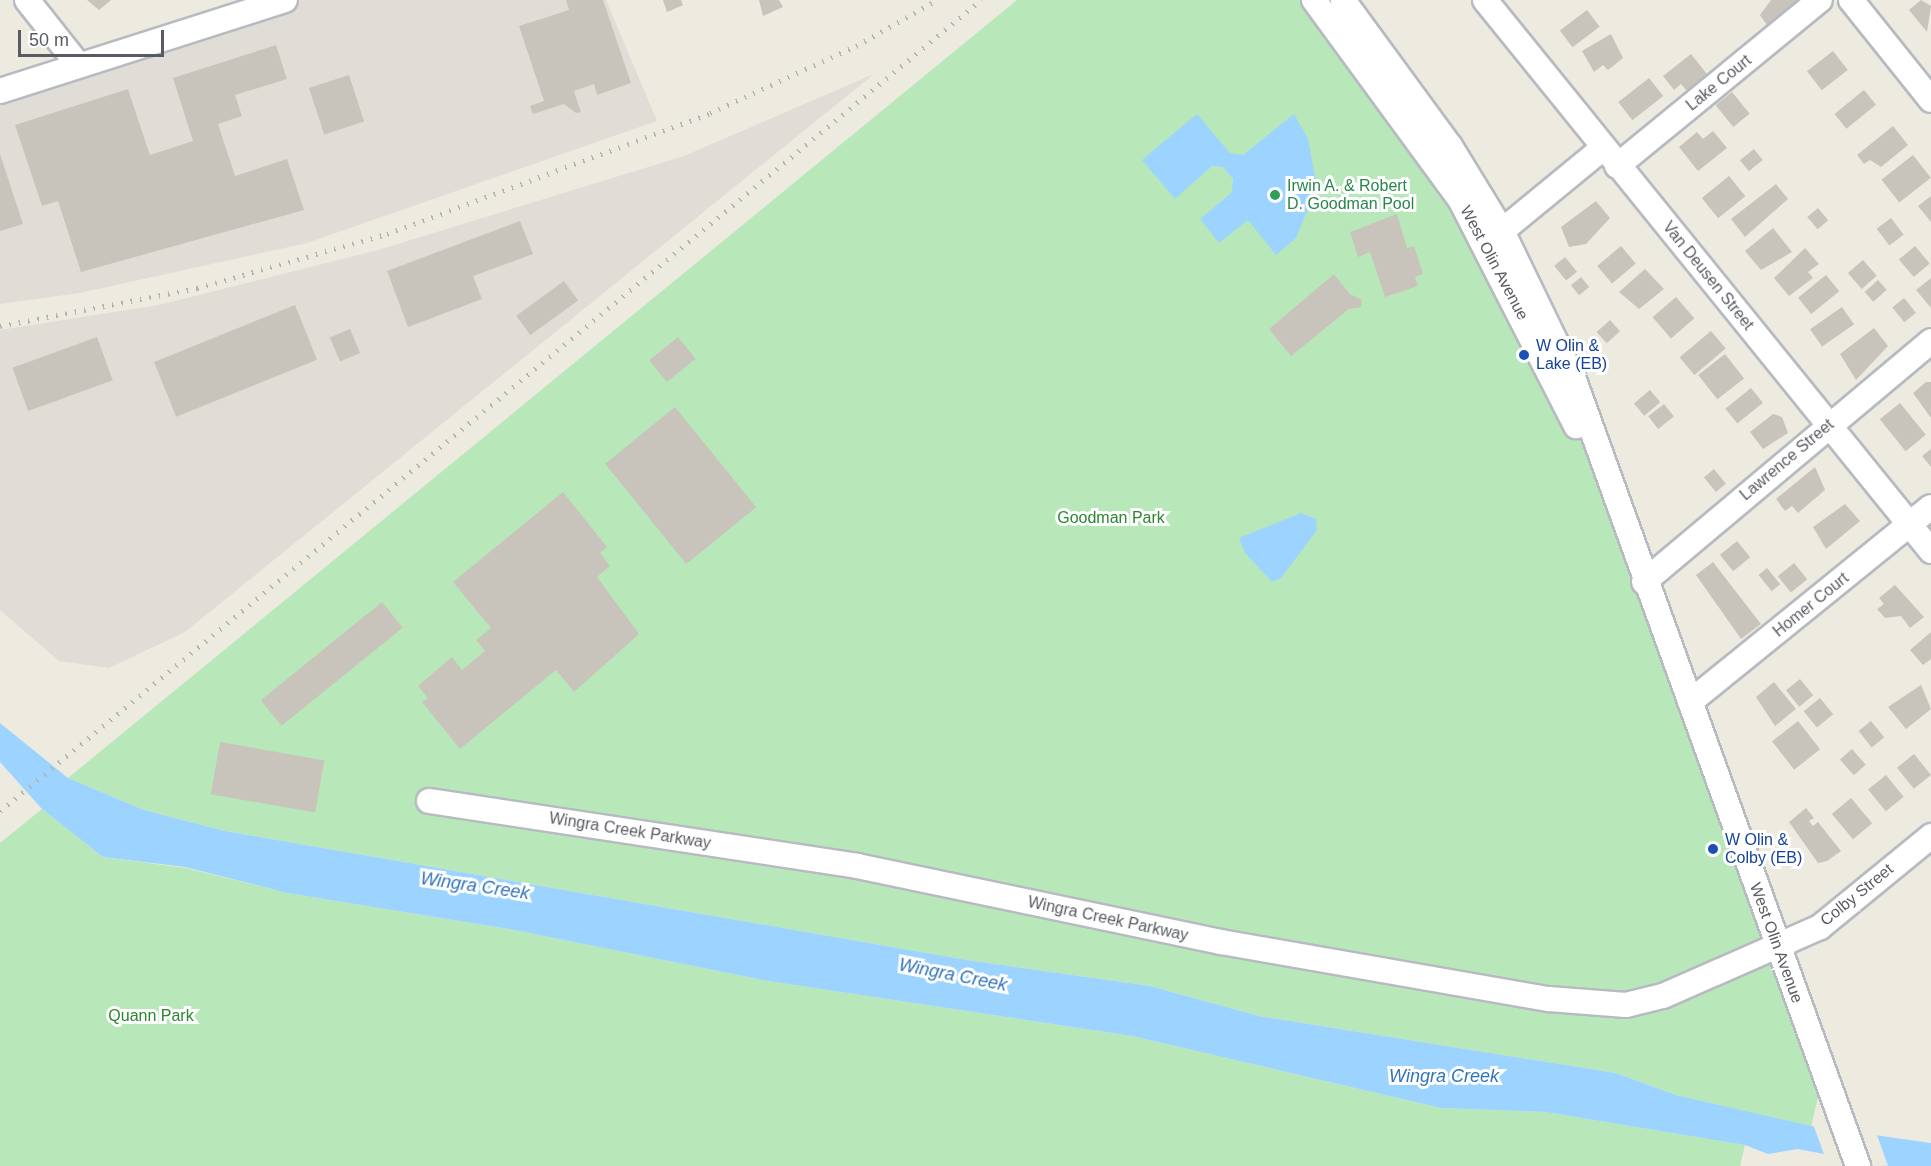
<!DOCTYPE html>
<style>
body{margin:0}
#map{position:relative;width:1931px;height:1166px;overflow:hidden;background:#edeadf;font-family:Arial,sans-serif}
div>[style]{position:absolute}
[style*='--x']{left:calc(var(--x)*1px);top:calc(var(--y)*1px);width:calc(var(--w)*1px);rotate:calc(var(--a)*1deg)}
.industrial>*{inset:0;background:#e0ddd7}
.green>*{inset:0;background:#b8e8b9}
.water>*{inset:0;background:#9dd4ff}
.pier>*{inset:0;background:#edeadf}
.building>*{inset:0;background:#c8c4bc;transform-origin:0 0}
.roads{filter:drop-shadow(2px 0 #b7bac0) drop-shadow(-2px 0 #b7bac0) drop-shadow(0 2px #b7bac0) drop-shadow(0 -2px #b7bac0)}
.minor>*{height:24px;margin:-12px;padding:0 12px;transform-origin:12px;border-radius:12px;background:#fff}
.rail>*{height:4.5px;margin-top:-2.25px;transform-origin:0;background:repeating-linear-gradient(90deg,#b2b3b3 0 1.5px,transparent 0 9.5px)}
.dots>*{width:16px;height:16px;translate:-50% -50%;box-sizing:border-box;border:3px solid #fff;border-radius:50%}
span{translate:-50% -50%;white-space:nowrap;text-align:center;line-height:1.15;-webkit-text-stroke:6px #fff;paint-order:stroke}
.street-label{font-size:16px;color:#585c62}
.leisure-label{font-size:16px;color:#27864d}
.left{translate:0 -50%;text-align:left}
.transit-label{font-size:16px;color:#164399}
.park-label{font-size:16px;color:#2d8531}
.water-label{font-size:18px;color:#3173ba;font-style:italic}
.scale{position:absolute;left:18px;top:30px;width:146px;height:27px;box-sizing:border-box;border:3px solid #585c62;border-top:0;padding-left:8px;font-size:18px;line-height:21px;white-space:nowrap;color:#585c62;-webkit-text-stroke:4px #fff;paint-order:stroke}
</style>
<div id="map">
<div class="industrial">
<i style="clip-path:polygon(285px 0,606px 0,657px 121px,307px 243px,80px 293px,0 304px,0 91px)"></i>
<i style="clip-path:polygon(874px 74px,185px 632px,109px 668px,59px 661px,0 610px,0 330px,159px 305px,378px 250px,684px 156px)"></i>
</div>
<div class="green">
<i style="clip-path:polygon(1017px 0,1314px 0,1461px 201px,1575px 422px,1633px 551px,1824px 1072px,1811px 1127px,1676px 1095px,1616px 1073px,1259px 1016px,1150px 986px,967px 960px,225px 831px,144px 810px,68px 778px)"></i>
<i style="clip-path:polygon(42px 809px,103px 857px,186px 868px,287px 893px,514px 930px,768px 981px,1132px 1036px,1441px 1108px,1545px 1112px,1745px 1145px,1740px 1166px,0 1166px,0 843px)"></i>
</div>
<div class="water">
<i style="clip-path:polygon(1197px 114px,1230px 153px,1243px 155px,1294px 114px,1308px 139px,1317px 187px,1296px 238px,1276px 255px,1248px 220px,1219px 243px,1200px 219px,1232px 192px,1233px 179px,1223px 167px,1212px 166px,1175px 199px,1142px 160px)"></i>
<i style="clip-path:polygon(1301px 513px,1316px 519px,1317px 530px,1281px 578px,1272px 582px,1245px 553px,1239px 538px)"></i>
<i style="clip-path:polygon(0 723px,68px 778px,144px 810px,225px 831px,967px 960px,1150px 986px,1259px 1016px,1616px 1073px,1676px 1095px,1811px 1126px,1931px 1143px,1931px 1166px,1886px 1166px,1798px 1149px,1768px 1154px,1745px 1145px,1545px 1112px,1441px 1108px,1132px 1036px,768px 981px,514px 930px,287px 893px,185px 867px,103px 857px,42px 809px,0 762px)"></i>
</div>
<div class="pier">
<i style="clip-path:polygon(1813px 1124px,1876px 1132px,1888px 1166px,1825px 1157px)"></i>
</div>
<div class="building">
<i style="clip-path:polygon(87px 0,111px 0,99px 10px)"></i>
<i style="clip-path:polygon(566px 0,603px 0,631px 83px,597px 95px,594px 84px,574px 91px,581px 112px,576px 113px,564px 104px,533px 114px,530px 106px,544px 101px,519px 26px,569px 10px)"></i>
<i style="clip-path:polygon(663px 0,681px 0,683px 5px,667px 12px)"></i>
<i style="clip-path:polygon(759px 0,779px 0,783px 7px,763px 16px)"></i>
<i style="clip-path:polygon(1771px 0,1801px 0,1767px 25px,1760px 15px)"></i>
<i style="clip-path:polygon(1921px 0,1931px 6px,1927px 32px,1909px 10px)"></i>
<i style="left:1587px;top:10px;width:21px;height:34px;rotate:53deg"></i>
<i style="clip-path:polygon(1611px 34px,1623px 58px,1608px 70px,1603px 65px,1594px 72px,1582px 51px)"></i>
<i style="clip-path:polygon(276px 45px,287px 79px,235px 95px,242px 116px,218px 124px,235px 176px,287px 159px,304px 210px,81px 272px,58px 201px,42px 206px,15px 125px,128px 89px,150px 155px,193px 141px,173px 78px)"></i>
<i style="left:1833px;top:51px;width:24px;height:33px;rotate:52deg"></i>
<i style="clip-path:polygon(1691px 54px,1707px 74px,1687px 91px,1681px 84px,1674px 90px,1663px 76px)"></i>
<i style="left:349px;top:75px;width:49px;height:42px;rotate:72deg"></i>
<i style="left:1649px;top:78px;width:23px;height:39px;rotate:52deg"></i>
<i style="left:1864px;top:90px;width:19px;height:38px;rotate:51deg"></i>
<i style="left:1732px;top:92px;width:28px;height:21px;rotate:51deg"></i>
<i style="clip-path:polygon(1893px 126px,1908px 145px,1881px 167px,1870px 160px,1864px 164px,1857px 155px)"></i>
<i style="clip-path:polygon(1713px 131px,1727px 148px,1698px 171px,1679px 147px,1697px 132px,1703px 139px)"></i>
<i style="left:1754px;top:149px;width:14px;height:18px;rotate:51deg"></i>
<i style="clip-path:polygon(0 154px,23px 224px,0 231px)"></i>
<i style="left:1913px;top:155px;width:29px;height:40px;rotate:52deg"></i>
<i style="left:1729px;top:176px;width:26px;height:35px;rotate:51deg"></i>
<i style="clip-path:polygon(1776px 184px,1788px 199px,1745px 237px,1731px 219px)"></i>
<i style="clip-path:polygon(1931px 196px,1931px 222px,1918px 206px)"></i>
<i style="clip-path:polygon(1596px 201px,1610px 218px,1586px 244px,1569px 247px,1561px 227px)"></i>
<i style="left:1818px;top:208px;width:16px;height:14px;rotate:50deg"></i>
<i style="clip-path:polygon(1397px 214px,1407px 248px,1414px 246px,1423px 274px,1415px 277px,1418px 286px,1385px 297px,1370px 252px,1358px 257px,1350px 232px)"></i>
<i style="left:1891px;top:218px;width:21px;height:18px;rotate:53deg"></i>
<i style="clip-path:polygon(520px 221px,533px 254px,473px 276px,482px 299px,408px 327px,387px 271px)"></i>
<i style="clip-path:polygon(1773px 228px,1792px 252px,1761px 270px,1745px 251px)"></i>
<i style="left:1621px;top:246px;width:23px;height:31px;rotate:50deg"></i>
<i style="left:1915px;top:246px;width:23px;height:21px;rotate:50deg"></i>
<i style="clip-path:polygon(1805px 248px,1819px 264px,1808px 272px,1813px 278px,1789px 296px,1774px 278px)"></i>
<i style="left:1565px;top:257px;width:19px;height:14px;rotate:51deg"></i>
<i style="left:1863px;top:260px;width:21px;height:20px;rotate:49deg"></i>
<i style="clip-path:polygon(1645px 269px,1664px 289px,1639px 309px,1619px 292px)"></i>
<i style="clip-path:polygon(1334px 274px,1350px 294px,1362px 300px,1361px 307px,1349px 309px,1291px 356px,1269px 329px)"></i>
<i style="left:1826px;top:275px;width:21px;height:36px;rotate:51deg"></i>
<i style="left:1581px;top:277px;width:13px;height:13px;rotate:51deg"></i>
<i style="clip-path:polygon(1931px 278px,1931px 308px,1916px 290px)"></i>
<i style="left:1878px;top:280px;width:13px;height:18px;rotate:48deg"></i>
<i style="left:564px;top:281px;width:24px;height:59px;rotate:54deg"></i>
<i style="left:1676px;top:297px;width:28px;height:31px;rotate:49deg"></i>
<i style="left:1904px;top:298px;width:19px;height:15px;rotate:51deg"></i>
<i style="left:295px;top:305px;width:59px;height:152px;rotate:68deg"></i>
<i style="left:1842px;top:307px;width:21px;height:39px;rotate:55deg"></i>
<i style="left:1610px;top:320px;width:15px;height:18px;rotate:48deg"></i>
<i style="clip-path:polygon(1874px 328px,1888px 346px,1856px 380px,1840px 354px)"></i>
<i style="left:350px;top:329px;width:26px;height:22px;rotate:67deg"></i>
<i style="left:1711px;top:331px;width:23px;height:41px;rotate:50deg"></i>
<i style="left:97px;top:337px;width:46px;height:90px;rotate:70deg"></i>
<i style="left:678px;top:337px;width:28px;height:37px;rotate:51deg"></i>
<i style="left:1725px;top:354px;width:31px;height:34px;rotate:52deg"></i>
<i style="clip-path:polygon(1926px 382px,1931px 382px,1931px 418px,1913px 393px)"></i>
<i style="left:1751px;top:388px;width:19px;height:33px;rotate:51deg"></i>
<i style="left:1650px;top:390px;width:16px;height:21px;rotate:50deg"></i>
<i style="left:1900px;top:403px;width:41px;height:26px;rotate:51deg"></i>
<i style="left:1664px;top:404px;width:16px;height:20px;rotate:52deg"></i>
<i style="left:675px;top:407px;width:129px;height:90px;rotate:51deg"></i>
<i style="clip-path:polygon(1773px 414px,1782px 417px,1788px 433px,1763px 449px,1750px 432px)"></i>
<i style="clip-path:polygon(1931px 449px,1931px 467px,1922px 456px)"></i>
<i style="clip-path:polygon(1815px 467px,1825px 490px,1798px 513px,1792px 506px,1785px 511px,1776px 499px)"></i>
<i style="left:1714px;top:469px;width:19px;height:13px;rotate:51deg"></i>
<i style="clip-path:polygon(563px 492px,607px 547px,600px 553px,610px 566px,597px 577px,639px 634px,574px 692px,556px 670px,460px 749px,422px 702px,428px 698px,418px 686px,452px 657px,462px 670px,485px 651px,476px 640px,491px 628px,453px 582px)"></i>
<i style="clip-path:polygon(1845px 504px,1860px 521px,1826px 549px,1813px 527px)"></i>
<i style="left:1737px;top:541px;width:21px;height:22px;rotate:51deg"></i>
<i style="clip-path:polygon(1713px 562px,1761px 624px,1741px 639px,1696px 575px)"></i>
<i style="left:1794px;top:563px;width:21px;height:21px;rotate:51deg"></i>
<i style="left:1767px;top:568px;width:21px;height:11px;rotate:51deg"></i>
<i style="clip-path:polygon(1895px 585px,1924px 617px,1910px 628px,1901px 616px,1885px 618px,1877px 609px,1884px 604px,1879px 598px)"></i>
<i style="left:382px;top:602px;width:33px;height:156px;rotate:51deg"></i>
<i style="clip-path:polygon(1931px 632px,1931px 659px,1923px 665px,1910px 650px)"></i>
<i style="left:1800px;top:679px;width:21px;height:18px;rotate:51deg"></i>
<i style="clip-path:polygon(1774px 682px,1796px 709px,1775px 726px,1756px 697px)"></i>
<i style="clip-path:polygon(1921px 685px,1931px 709px,1906px 729px,1888px 707px)"></i>
<i style="left:1820px;top:698px;width:21px;height:21px;rotate:51deg"></i>
<i style="left:1798px;top:721px;width:36px;height:33px;rotate:52deg"></i>
<i style="left:1871px;top:721px;width:21px;height:16px;rotate:51deg"></i>
<i style="left:220px;top:742px;width:106px;height:53px;rotate:10deg"></i>
<i style="left:1852px;top:749px;width:21px;height:16px;rotate:49deg"></i>
<i style="left:1914px;top:754px;width:27px;height:22px;rotate:51deg"></i>
<i style="left:1886px;top:775px;width:28px;height:23px;rotate:51deg"></i>
<i style="left:1851px;top:798px;width:33px;height:25px;rotate:50deg"></i>
<i style="clip-path:polygon(1806px 808px,1814px 818px,1809px 821px,1813px 826px,1818px 822px,1841px 851px,1827px 861px,1818px 863px,1789px 822px)"></i>
</div>
<div class="roads">
<div class="minor">
<i style="--x:27;--y:0;--w:80;--a:51.6"></i>
<i style="--x:1314;--y:0;--w:249;--a:53.8"></i>
<i style="--x:1461;--y:201;--w:253;--a:62.9"></i>
<i style="--x:1343;--y:0;--w:181;--a:53.8"></i>
<i style="--x:1450;--y:146;--w:100;--a:58.5"></i>
<i style="--x:1502;--y:231;--w:165;--a:64.2"></i>
<i style="--x:1574;--y:380;--w:836;--a:70.13"></i>
<i style="--x:1485;--y:0;--w:709;--a:51.01"></i>
<i style="--x:1851;--y:0;--w:128;--a:51.3"></i>
<i style="--x:0;--y:91;--w:299;--a:-17.7"></i>
<i style="--x:1617;--y:166;--w:262;--a:-39.3"></i>
<i style="--x:1491;--y:240;--w:145;--a:-39.4"></i>
<i style="--x:1644;--y:582;--w:375;--a:-40"></i>
<i style="--x:1690;--y:702;--w:310;--a:-39"></i>
<i style="--x:429;--y:801;--w:433;--a:8.6"></i>
<i style="--x:857;--y:866;--w:372;--a:11.8"></i>
<i style="--x:1221;--y:942;--w:333;--a:9.9"></i>
<i style="--x:1549;--y:999;--w:77;--a:4.5"></i>
<i style="--x:1626;--y:1005;--w:38;--a:-14"></i>
<i style="--x:1663;--y:996;--w:171;--a:-23.7"></i>
<i style="--x:1820;--y:927;--w:144;--a:-39.3"></i>
</div>
</div>
<div class="rail">
<i style="--x:0;--y:326;--w:201;--a:-10.9"></i>
<i style="--x:197;--y:288;--w:198;--a:-15.9"></i>
<i style="--x:387;--y:234;--w:345;--a:-20.5"></i>
<i style="--x:710;--y:113;--w:161;--a:-24.7"></i>
<i style="--x:856;--y:46;--w:93;--a:-29.6"></i>
<i style="--x:0;--y:811;--w:1273;--a:-39.58"></i>
</div>
<div class="dots">
<i style="left:1275px;top:195px;background:#2e9e5b"></i>
<i style="left:1524px;top:355px;background:#1a4fb4"></i>
<i style="left:1713px;top:849px;background:#1a4fb4"></i>
</div>
<div class="street-label">
<span style="left:1719px;top:83px;rotate:-39deg">Lake Court</span>
<span style="left:1494px;top:263px;rotate:62deg">West Olin Avenue</span>
<span style="left:1708px;top:276px;rotate:51deg">Van Deusen Street</span>
<span style="left:1787px;top:460px;rotate:-40deg">Lawrence Street</span>
<span style="left:1811px;top:605px;rotate:-39deg">Homer Court</span>
<span style="left:630px;top:831px;rotate:9deg">Wingra Creek Parkway</span>
<span style="left:1857px;top:895px;rotate:-39deg">Colby Street</span>
<span style="left:1108px;top:919px;rotate:12deg">Wingra Creek Parkway</span>
<span style="left:1776px;top:943px;rotate:70deg">West Olin Avenue</span>
</div>
<div class="leisure-label">
<span class="left" style="left:1287px;top:195px">Irwin A. &amp; Robert<br>D. Goodman Pool</span>
</div>
<div class="transit-label">
<span class="left" style="left:1536px;top:355px">W Olin &amp;<br>Lake (EB)</span>
<span class="left" style="left:1725px;top:849px">W Olin &amp;<br>Colby (EB)</span>
</div>
<div class="park-label">
<span style="left:1111px;top:518px">Goodman Park</span>
<span style="left:151px;top:1016px">Quann Park</span>
</div>
<div class="water-label">
<span style="left:475px;top:886px;rotate:8deg">Wingra Creek</span>
<span style="left:953px;top:975px;rotate:11deg">Wingra Creek</span>
<span style="left:1444px;top:1076px">Wingra Creek</span>
</div>
<div class="scale">50 m</div>
</div>
